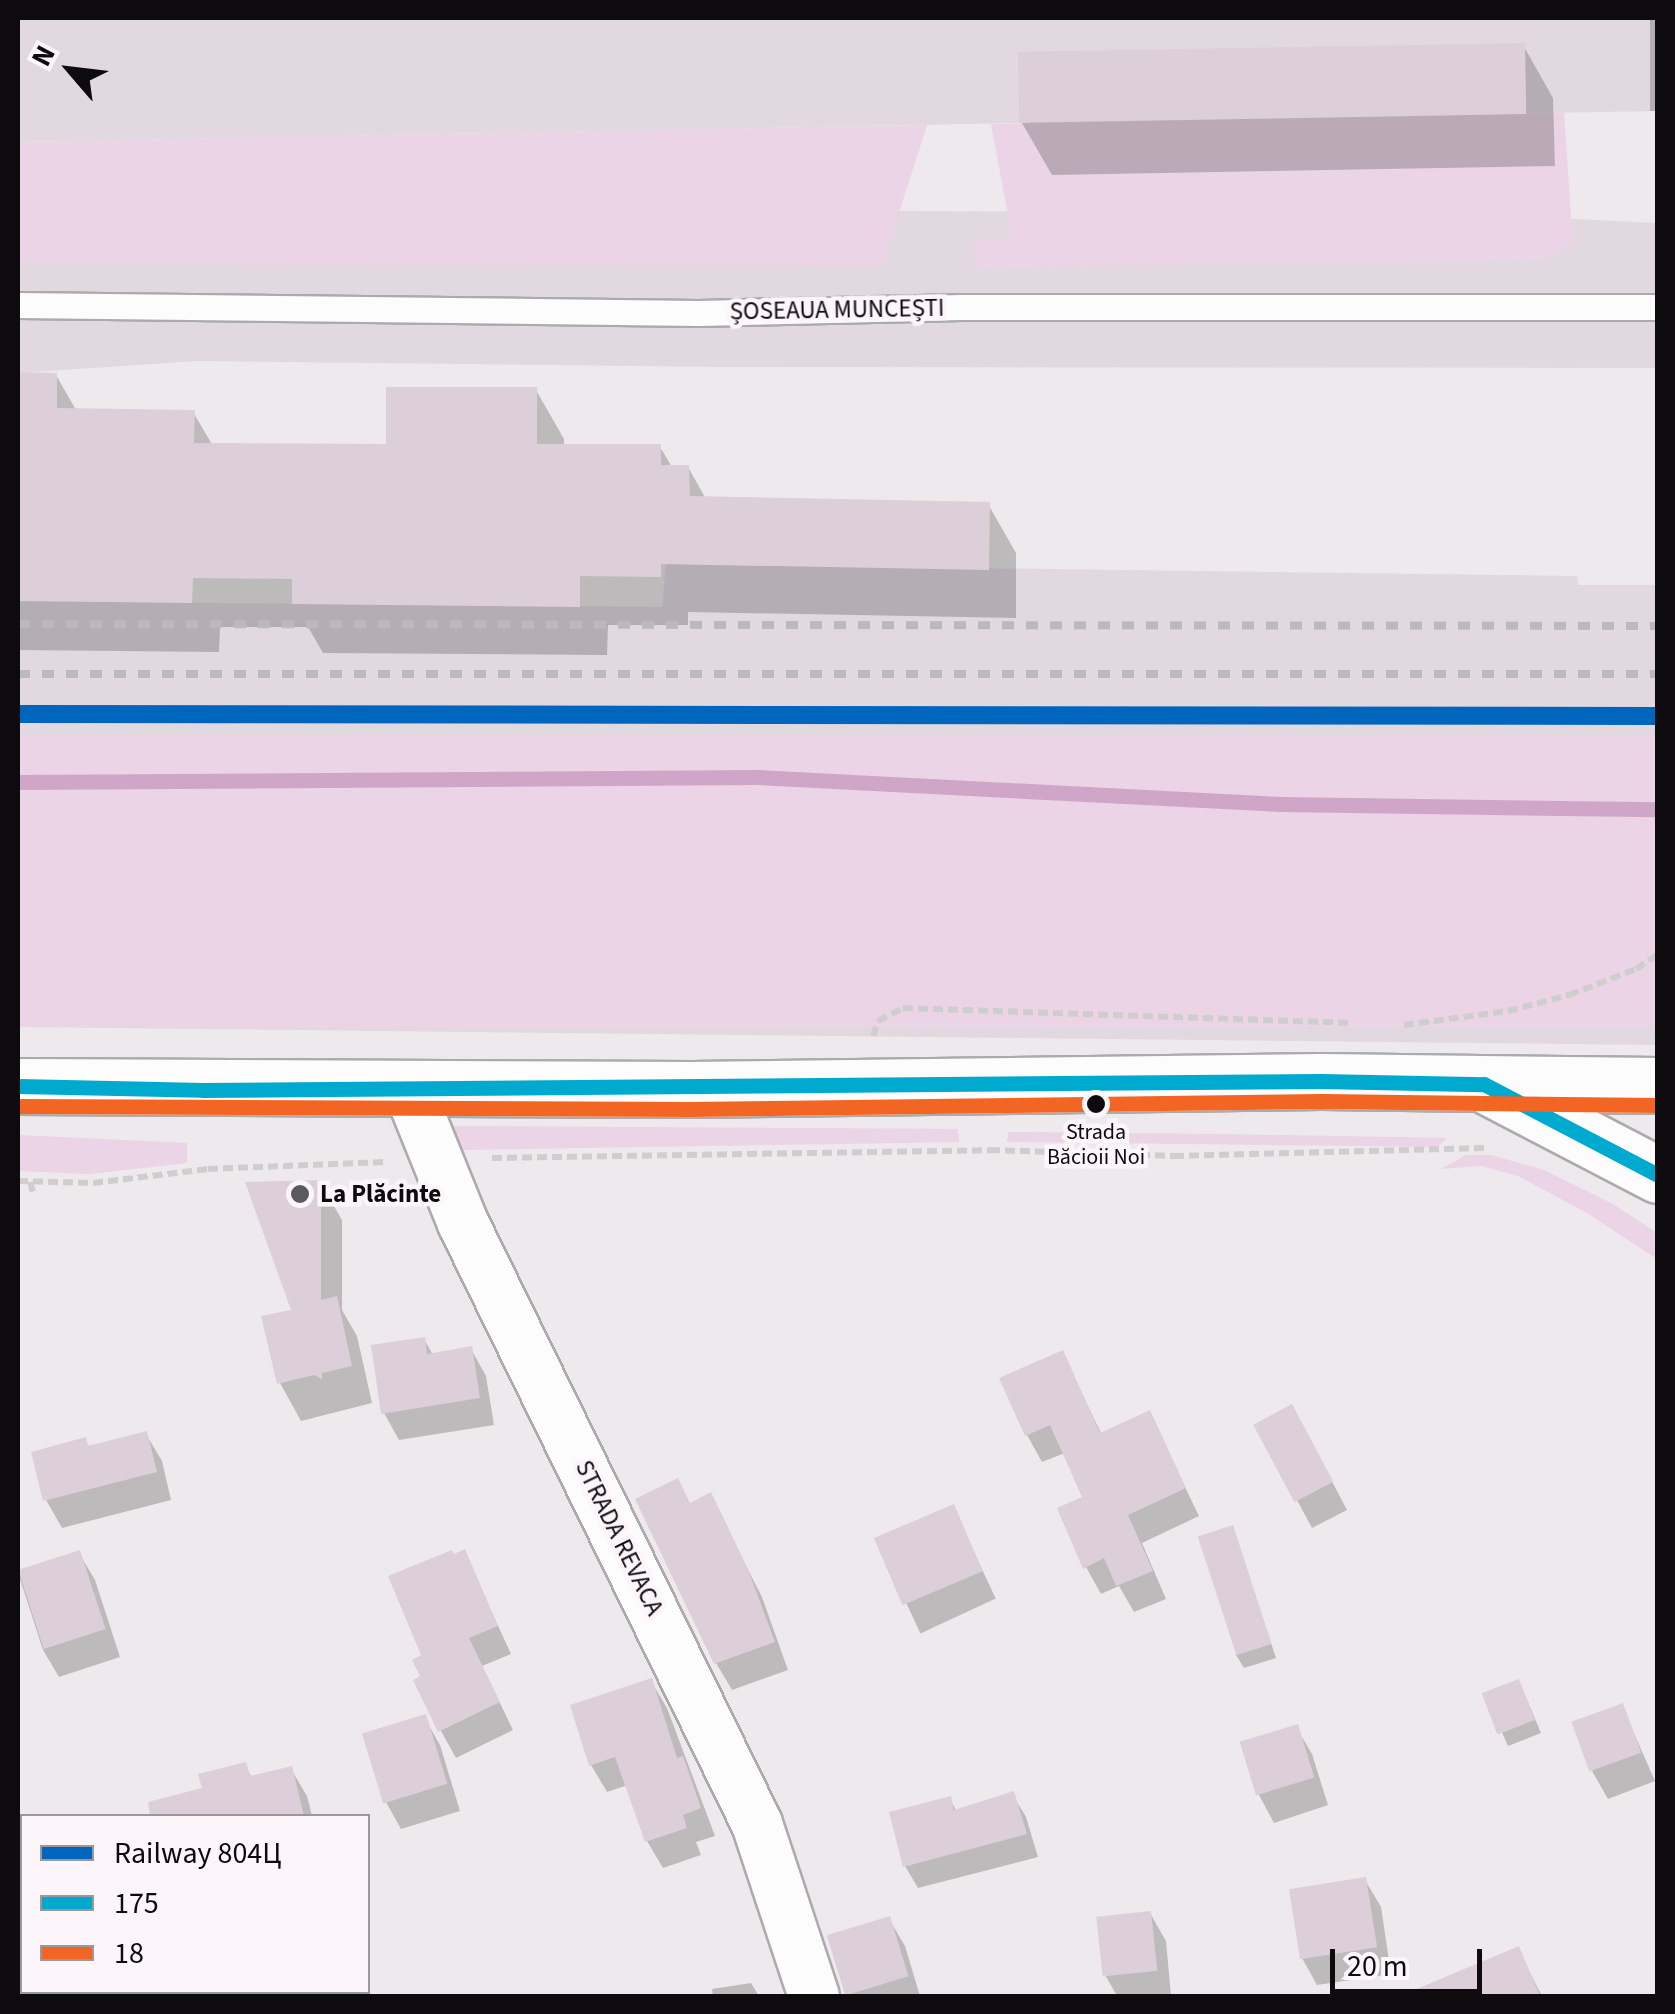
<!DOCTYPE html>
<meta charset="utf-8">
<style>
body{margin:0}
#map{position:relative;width:1675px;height:2014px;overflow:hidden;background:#ede9ec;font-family:"Source Sans 3",sans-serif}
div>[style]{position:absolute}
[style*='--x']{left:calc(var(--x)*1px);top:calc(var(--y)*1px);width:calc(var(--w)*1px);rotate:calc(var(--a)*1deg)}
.built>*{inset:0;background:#e2d9e0}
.green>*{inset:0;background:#ead4e5;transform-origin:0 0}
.shadow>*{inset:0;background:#0003;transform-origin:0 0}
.stream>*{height:15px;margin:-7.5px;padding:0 7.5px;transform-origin:7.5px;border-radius:7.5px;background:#d0a6c8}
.building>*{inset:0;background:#dccfd9;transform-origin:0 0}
.path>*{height:6px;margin-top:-3px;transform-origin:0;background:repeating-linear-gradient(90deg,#cecece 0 10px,transparent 0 15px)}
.roads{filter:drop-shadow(2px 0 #acaaac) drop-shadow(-2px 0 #acaaac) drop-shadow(0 2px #acaaac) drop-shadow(0 -2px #acaaac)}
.lane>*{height:25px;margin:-12.5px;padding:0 12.5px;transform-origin:12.5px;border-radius:12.5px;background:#fcfcfc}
.street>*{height:50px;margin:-25px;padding:0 25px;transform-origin:25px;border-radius:25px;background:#fcfcfc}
.primary>*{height:55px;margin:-27.5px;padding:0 27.5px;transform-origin:27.5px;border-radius:27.5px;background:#fcfcfc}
.rail>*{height:8px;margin-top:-4px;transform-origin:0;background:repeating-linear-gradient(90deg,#bbb9bb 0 12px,transparent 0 24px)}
.bus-1>*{height:15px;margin:-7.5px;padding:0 7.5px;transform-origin:7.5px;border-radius:7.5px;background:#00a9ce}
.bus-2>*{height:15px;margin:-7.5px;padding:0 7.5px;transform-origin:7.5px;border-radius:7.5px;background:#f26522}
.rail-1>*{height:18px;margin:-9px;padding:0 9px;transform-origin:9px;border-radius:9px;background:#0065bd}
.dots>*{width:28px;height:28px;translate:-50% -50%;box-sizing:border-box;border:5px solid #fcf5fa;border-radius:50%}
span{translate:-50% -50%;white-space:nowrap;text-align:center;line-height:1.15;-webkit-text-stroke:9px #fcf5fa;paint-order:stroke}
.bus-label{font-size:22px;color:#0d0b0d}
.street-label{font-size:25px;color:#0d0b0d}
.poi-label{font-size:25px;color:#0d0b0d;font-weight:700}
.left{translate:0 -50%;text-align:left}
.frame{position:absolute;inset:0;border:20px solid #0d0b0d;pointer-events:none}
.legend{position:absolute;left:20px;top:1814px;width:350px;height:180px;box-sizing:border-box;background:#fcf5fa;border:2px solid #9c979b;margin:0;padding:12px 18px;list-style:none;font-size:30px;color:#0d0b0d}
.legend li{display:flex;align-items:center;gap:20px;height:50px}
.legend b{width:50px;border:2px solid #9c979b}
.north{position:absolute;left:20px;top:20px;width:100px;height:100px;-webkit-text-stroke:8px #fcf5fa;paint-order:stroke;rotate:298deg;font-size:28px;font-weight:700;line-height:40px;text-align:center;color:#0d0b0d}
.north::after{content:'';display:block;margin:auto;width:35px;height:45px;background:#0d0b0d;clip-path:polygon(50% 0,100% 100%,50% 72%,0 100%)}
.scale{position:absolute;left:1330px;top:1949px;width:152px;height:45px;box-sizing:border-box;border:5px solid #0d0b0d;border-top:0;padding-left:12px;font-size:30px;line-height:35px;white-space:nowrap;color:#0d0b0d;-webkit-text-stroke:8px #fcf5fa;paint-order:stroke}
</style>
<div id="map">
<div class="built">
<i style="clip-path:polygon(18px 18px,1657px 18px,1657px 111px,18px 142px)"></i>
<i style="clip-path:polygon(18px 208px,1451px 213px,1657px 223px,1657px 368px,719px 367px,197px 361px,18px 373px)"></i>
<i style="clip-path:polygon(666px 564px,1577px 576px,1578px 585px,1657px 585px,1657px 1045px,18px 1027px,18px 601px,662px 607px)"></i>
</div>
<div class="green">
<i style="clip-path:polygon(1564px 113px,1573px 244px,1542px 259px,974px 268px,974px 240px,1012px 237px,991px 124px)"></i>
<i style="clip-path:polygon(927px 125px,882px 266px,18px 264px,18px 142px)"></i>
<i style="left:18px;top:736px;width:1639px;height:291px"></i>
<i style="clip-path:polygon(451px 1126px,958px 1129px,959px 1142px,459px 1150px)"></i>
<i style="clip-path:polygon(1008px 1132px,1222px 1134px,1447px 1138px,1438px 1147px,1007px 1142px)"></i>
<i style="clip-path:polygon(18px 1135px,187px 1143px,187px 1163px,90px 1174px,18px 1171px)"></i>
<i style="clip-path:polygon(1466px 1155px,1491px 1155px,1544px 1170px,1613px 1204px,1657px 1233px,1657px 1259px,1587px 1213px,1518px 1176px,1482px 1166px,1441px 1169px)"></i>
</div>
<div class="shadow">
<i style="left:1650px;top:18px;width:8px;height:93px"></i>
<i style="clip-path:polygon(1523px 45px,1553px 98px,1555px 166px,1052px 175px,1022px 123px)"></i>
<i style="clip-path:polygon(18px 375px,56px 375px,76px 410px,193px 412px,213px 446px,388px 446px,536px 390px,564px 439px,564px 447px,660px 447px,672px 467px,688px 467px,706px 499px,988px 504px,1016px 553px,1016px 618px,688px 612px,688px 625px,608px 625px,607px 655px,323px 653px,308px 627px,220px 627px,219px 652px,18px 650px)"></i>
<i style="clip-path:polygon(320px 1182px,342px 1220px,342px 1310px,357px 1336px,372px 1403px,301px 1421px,280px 1383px)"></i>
<i style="clip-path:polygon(424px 1339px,433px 1355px,471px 1349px,486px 1376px,494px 1425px,399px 1440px,384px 1413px)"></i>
<i style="clip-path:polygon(1062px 1353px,1102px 1435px,1149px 1413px,1199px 1516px,1142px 1543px,1166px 1599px,1134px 1612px,1119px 1586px,1101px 1594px,1086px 1567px,1085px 1498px,1065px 1453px,1042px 1462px,1027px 1435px)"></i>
<i style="clip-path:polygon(1257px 1426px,1307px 1434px,1347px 1510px,1312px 1528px)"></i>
<i style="clip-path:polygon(146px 1434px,162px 1461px,171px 1500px,62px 1528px,46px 1500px,34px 1454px,85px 1440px,90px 1448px)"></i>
<i style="clip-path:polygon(710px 1496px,762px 1597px,788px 1670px,732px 1690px,716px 1663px,691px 1505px)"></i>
<i style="left:953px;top:1507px;width:101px;height:83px;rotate:65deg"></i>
<i style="clip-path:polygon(1232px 1528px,1276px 1658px,1244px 1668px,1236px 1655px)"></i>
<i style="clip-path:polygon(464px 1552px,511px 1654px,482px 1666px,513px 1730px,456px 1758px,441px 1731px,423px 1677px,425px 1657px,453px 1557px)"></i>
<i style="clip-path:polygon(79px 1553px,95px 1580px,120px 1657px,59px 1677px,43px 1650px,18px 1573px)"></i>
<i style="clip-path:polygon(651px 1681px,667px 1708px,715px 1836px,696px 1842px,701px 1855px,663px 1868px,647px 1841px,628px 1785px,607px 1792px,591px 1765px)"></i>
<i style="clip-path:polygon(1525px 1695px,1541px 1733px,1508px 1746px,1486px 1696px)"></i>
<i style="clip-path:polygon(1622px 1706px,1655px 1781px,1608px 1799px,1592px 1771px)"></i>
<i style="clip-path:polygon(424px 1717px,440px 1745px,460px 1811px,401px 1829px,386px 1802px)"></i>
<i style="clip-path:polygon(1296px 1727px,1312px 1754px,1328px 1805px,1274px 1823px,1259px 1795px,1243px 1744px)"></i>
<i style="clip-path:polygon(245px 1765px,252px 1778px,291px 1769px,307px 1796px,312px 1816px,211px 1816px,201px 1776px)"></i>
<i style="clip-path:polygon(1012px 1794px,1026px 1817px,1038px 1857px,918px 1888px,905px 1866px,950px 1799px,957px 1812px)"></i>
<i style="left:22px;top:1845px;width:90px;height:4px;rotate:90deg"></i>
<i style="clip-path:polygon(1365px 1880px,1381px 1907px,1391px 1974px,1317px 1985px,1302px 1958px)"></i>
<i style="clip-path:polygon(1150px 1913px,1166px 1941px,1171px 1996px,1117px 1996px,1105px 1975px)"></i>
<i style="clip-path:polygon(889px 1919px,905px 1946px,920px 1996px,849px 1996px,830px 1937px)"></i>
<i style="left:22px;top:1940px;width:29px;height:4px;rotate:90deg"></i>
<i style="clip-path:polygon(1518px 1950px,1542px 1996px,1454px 1996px,1447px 1979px)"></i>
<i style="clip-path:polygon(751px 1983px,759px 1996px,708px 1996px,713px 1996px,712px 1989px)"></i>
</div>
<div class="stream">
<i style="--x:18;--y:782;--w:739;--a:-0.39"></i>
<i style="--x:757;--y:777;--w:524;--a:2.96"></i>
<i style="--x:1280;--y:804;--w:378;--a:0.8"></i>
</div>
<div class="building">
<i style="left:1525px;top:43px;width:71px;height:507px;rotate:89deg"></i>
<i style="clip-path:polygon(18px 372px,57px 373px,57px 408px,195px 410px,194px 443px,386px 444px,386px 387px,537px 387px,537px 444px,661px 444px,661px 465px,689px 465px,690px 496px,990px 502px,989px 570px,661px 564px,661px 577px,580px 576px,580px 607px,292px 604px,292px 579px,193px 578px,192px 603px,18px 601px)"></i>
<i style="clip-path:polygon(321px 1180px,321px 1300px,337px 1296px,352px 1366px,322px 1373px,322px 1379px,314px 1375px,277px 1384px,261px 1316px,291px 1310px,245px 1182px)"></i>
<i style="clip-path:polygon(425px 1337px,427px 1354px,472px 1346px,480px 1398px,381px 1414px,371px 1345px)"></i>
<i style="clip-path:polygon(1063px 1350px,1100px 1433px,1150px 1410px,1186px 1488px,1128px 1515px,1153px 1571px,1116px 1586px,1104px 1558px,1083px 1569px,1057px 1508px,1082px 1497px,1050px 1425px,1025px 1436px,999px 1378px)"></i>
<i style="left:1292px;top:1404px;width:88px;height:44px;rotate:62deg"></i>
<i style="clip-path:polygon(147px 1431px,157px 1472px,43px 1501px,31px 1452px,86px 1437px,88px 1446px)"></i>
<i style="clip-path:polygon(678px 1478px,690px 1503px,711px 1492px,747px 1567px,775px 1642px,714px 1664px,635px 1499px)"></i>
<i style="left:954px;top:1504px;width:73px;height:87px;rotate:67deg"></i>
<i style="left:1233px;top:1525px;width:125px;height:37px;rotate:72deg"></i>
<i style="clip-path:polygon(465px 1549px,498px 1626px,469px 1638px,500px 1702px,438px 1732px,413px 1680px,420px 1676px,412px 1660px,421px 1655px,388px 1576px,452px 1550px,454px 1554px)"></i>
<i style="left:80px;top:1550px;width:83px;height:65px;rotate:72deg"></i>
<i style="clip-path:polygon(652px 1678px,677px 1758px,683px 1756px,701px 1808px,683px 1815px,687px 1828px,645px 1842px,615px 1757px,589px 1766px,570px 1705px)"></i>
<i style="left:1519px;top:1679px;width:44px;height:40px;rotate:69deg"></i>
<i style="left:1623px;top:1703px;width:53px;height:55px;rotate:70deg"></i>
<i style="left:426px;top:1714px;width:73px;height:67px;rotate:73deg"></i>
<i style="left:1298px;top:1724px;width:56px;height:61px;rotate:73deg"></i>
<i style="clip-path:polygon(246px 1762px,250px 1776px,292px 1766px,304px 1816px,150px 1816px,148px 1802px,202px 1788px,198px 1774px)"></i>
<i style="clip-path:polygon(1014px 1791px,1027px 1834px,903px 1867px,889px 1812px,951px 1796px,954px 1810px)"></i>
<i style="left:1366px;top:1877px;width:71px;height:78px;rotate:81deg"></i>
<i style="left:1151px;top:1911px;width:60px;height:55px;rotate:84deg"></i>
<i style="left:890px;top:1916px;width:63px;height:66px;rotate:73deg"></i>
<i style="clip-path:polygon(1519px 1946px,1540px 1996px,1400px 1996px)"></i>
</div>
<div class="path">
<i style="--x:1404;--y:1025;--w:105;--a:-7.7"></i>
<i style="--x:1508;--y:1011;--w:63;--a:-14.7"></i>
<i style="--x:1569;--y:995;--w:72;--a:-21.2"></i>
<i style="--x:1636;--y:969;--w:27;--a:-34"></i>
<i style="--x:873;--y:1036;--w:16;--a:-72"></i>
<i style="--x:878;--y:1021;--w:28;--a:-27"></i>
<i style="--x:903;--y:1008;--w:448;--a:1.9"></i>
<i style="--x:492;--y:1158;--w:498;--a:-0.9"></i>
<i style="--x:990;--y:1150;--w:184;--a:1.9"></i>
<i style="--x:1174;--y:1156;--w:310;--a:-1.5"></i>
<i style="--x:18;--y:1181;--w:75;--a:1.5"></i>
<i style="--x:93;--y:1183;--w:116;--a:-6.9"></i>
<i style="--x:208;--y:1169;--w:177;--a:-2.3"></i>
<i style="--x:30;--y:1182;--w:15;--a:74"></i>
</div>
<div class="roads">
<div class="lane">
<i style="--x:18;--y:305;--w:680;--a:0.67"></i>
<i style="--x:698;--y:313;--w:263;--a:-1.3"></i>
<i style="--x:961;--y:307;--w:697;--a:0"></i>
</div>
<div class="street">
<i style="--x:408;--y:1087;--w:147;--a:68"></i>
<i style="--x:463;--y:1223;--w:669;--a:63.93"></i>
<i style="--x:757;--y:1824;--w:181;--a:71.7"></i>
</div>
<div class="primary">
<i style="--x:18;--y:1086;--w:673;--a:0.26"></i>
<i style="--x:691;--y:1089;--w:630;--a:-0.73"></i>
<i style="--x:1321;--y:1081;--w:337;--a:0.7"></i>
<i style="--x:1491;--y:1088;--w:188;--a:27.5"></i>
</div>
</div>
<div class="rail">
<i style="--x:18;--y:624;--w:1640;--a:0.07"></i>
<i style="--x:18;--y:674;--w:1640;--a:0"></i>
</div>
<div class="bus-1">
<i style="--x:18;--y:1086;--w:185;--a:1.2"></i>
<i style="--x:203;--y:1090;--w:1118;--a:-0.46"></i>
<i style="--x:1321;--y:1081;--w:163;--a:1.1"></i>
<i style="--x:1484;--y:1084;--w:196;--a:27.6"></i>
</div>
<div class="bus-2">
<i style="--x:18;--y:1106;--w:673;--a:0.26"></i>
<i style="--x:691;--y:1109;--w:630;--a:-0.73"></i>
<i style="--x:1321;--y:1101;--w:337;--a:0.7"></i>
</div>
<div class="rail-1">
<i style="--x:18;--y:714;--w:1640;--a:0.07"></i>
</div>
<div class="dots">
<i style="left:1096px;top:1104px;background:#0d0b0d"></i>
<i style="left:300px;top:1194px;background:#5b595b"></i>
</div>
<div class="bus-label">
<span style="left:1096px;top:1145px">Strada<br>Băcioii Noi</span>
</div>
<div class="street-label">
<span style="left:837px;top:310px;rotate:-1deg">ȘOSEAUA MUNCEȘTI</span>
<span style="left:619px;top:1538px;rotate:64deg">STRADA REVACA</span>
</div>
<div class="poi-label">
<span class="left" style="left:320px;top:1194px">La Plăcinte</span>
</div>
<div class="frame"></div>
<ul class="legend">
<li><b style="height:12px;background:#0065bd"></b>Railway 804Ц</li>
<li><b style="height:12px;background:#00a9ce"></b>175</li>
<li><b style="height:12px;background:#f26522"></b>18</li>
</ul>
<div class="north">N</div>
<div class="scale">20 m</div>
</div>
